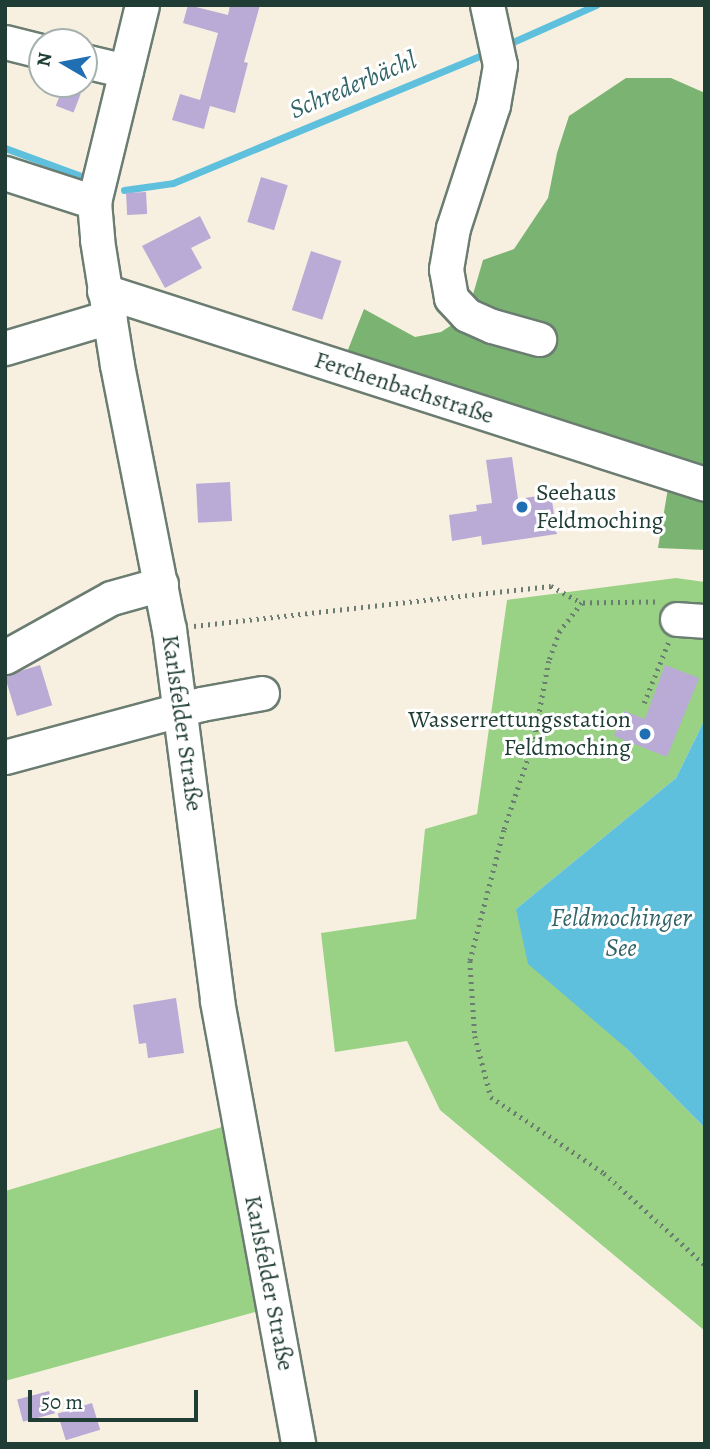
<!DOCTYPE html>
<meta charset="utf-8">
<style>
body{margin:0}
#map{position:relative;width:710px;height:1449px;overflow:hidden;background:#f7f0e1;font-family:Alegreya,serif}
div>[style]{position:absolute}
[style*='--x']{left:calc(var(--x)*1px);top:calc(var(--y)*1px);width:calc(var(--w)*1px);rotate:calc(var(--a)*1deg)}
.green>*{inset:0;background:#9ad285}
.forest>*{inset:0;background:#7bb472}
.water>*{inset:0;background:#5fc0dd}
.stream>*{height:7px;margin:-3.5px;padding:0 3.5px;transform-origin:3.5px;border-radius:3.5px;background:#5fc0dd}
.building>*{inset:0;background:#baaad6;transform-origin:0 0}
.path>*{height:4.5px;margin-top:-2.25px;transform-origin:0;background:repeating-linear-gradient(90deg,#6b7c71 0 2px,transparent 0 7px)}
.roads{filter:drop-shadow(2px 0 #6b7c71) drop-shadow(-2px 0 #6b7c71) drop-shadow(0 2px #6b7c71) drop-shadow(0 -2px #6b7c71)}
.minor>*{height:33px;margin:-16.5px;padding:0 16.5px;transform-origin:16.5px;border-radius:16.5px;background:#fff}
.dots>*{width:19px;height:19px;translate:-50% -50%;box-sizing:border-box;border:4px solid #fff;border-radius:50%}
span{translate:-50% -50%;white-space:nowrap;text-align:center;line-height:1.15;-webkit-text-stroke:6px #fff;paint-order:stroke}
.street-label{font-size:24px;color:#1f3d34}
.poi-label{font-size:24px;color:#1f3d34}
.left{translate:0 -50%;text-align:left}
.right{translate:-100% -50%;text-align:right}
.water-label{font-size:26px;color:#326467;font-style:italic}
.frame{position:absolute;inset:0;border:7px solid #1f3d34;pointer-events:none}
.north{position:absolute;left:28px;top:28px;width:70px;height:70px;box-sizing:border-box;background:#fff;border:2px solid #a5b1ae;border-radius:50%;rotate:280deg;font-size:19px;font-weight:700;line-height:28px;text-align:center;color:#1f3d34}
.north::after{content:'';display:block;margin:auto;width:24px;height:32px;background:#1f6fb2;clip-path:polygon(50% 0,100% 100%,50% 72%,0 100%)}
.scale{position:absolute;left:28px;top:1390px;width:170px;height:32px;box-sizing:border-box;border:4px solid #1f3d34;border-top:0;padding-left:9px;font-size:21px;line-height:24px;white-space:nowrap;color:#1f3d34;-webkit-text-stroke:5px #fff;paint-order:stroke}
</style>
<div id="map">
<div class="green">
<i style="clip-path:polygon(676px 578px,705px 582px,705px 719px,676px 778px,516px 909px,626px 1048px,705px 1128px,705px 1331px,440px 1110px,407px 1041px,335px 1052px,321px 933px,416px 919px,425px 829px,477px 814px,507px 600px)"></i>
<i style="clip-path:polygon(222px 1127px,259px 1311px,5px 1381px,5px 1191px)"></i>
</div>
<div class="forest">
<i style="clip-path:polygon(626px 78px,671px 78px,705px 93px,705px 550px,658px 548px,670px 476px,340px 370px,364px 309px,415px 337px,441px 332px,467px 315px,483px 260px,514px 249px,548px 198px,557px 153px,569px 116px)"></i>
</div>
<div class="water">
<i style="clip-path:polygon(705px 719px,705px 1128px,626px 1048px,528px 964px,516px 909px,676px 778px)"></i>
</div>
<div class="stream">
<i style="--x:504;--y:46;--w:101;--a:-24"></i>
<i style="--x:5;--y:148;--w:84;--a:20.2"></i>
<i style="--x:124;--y:190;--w:49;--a:-8.1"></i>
<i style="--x:173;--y:183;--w:343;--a:-22.5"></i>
</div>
<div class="building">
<i style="clip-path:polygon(188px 5px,228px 15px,230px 5px,260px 5px,244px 62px,248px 63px,235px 113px,210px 106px,204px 129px,172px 120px,180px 94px,200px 100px,218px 33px,183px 23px)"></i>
<i style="left:63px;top:87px;width:19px;height:20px;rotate:21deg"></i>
<i style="left:261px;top:177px;width:28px;height:47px;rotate:17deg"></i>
<i style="left:146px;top:192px;width:22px;height:20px;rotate:87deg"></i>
<i style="clip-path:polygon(200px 216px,211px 238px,191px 248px,202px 268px,165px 288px,142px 246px)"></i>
<i style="left:311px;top:251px;width:32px;height:62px;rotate:18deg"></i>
<i style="clip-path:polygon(512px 457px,518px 499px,551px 494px,557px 534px,482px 545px,481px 536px,452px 541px,449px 515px,477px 511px,476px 505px,492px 503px,486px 460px)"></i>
<i style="left:230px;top:482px;width:39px;height:34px;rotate:87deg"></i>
<i style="left:40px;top:665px;width:42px;height:37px;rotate:73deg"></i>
<i style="clip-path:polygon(665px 665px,699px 678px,667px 757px,614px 736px,624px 711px,645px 719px)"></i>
<i style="clip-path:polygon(176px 998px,184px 1053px,148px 1058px,146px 1043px,139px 1044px,133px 1005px)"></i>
<i style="left:49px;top:1391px;width:23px;height:33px;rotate:75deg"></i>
<i style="left:92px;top:1403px;width:28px;height:36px;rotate:73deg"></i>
</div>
<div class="path">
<i style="--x:655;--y:602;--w:73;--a:179.2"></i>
<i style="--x:582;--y:603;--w:36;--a:128"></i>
<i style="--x:560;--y:631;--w:32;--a:110"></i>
<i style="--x:549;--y:661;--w:81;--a:100.6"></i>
<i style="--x:534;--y:741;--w:94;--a:108.6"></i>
<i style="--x:504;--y:830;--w:135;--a:104.5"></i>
<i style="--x:470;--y:961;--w:75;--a:86.2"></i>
<i style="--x:475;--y:1036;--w:63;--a:75.3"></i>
<i style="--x:491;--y:1097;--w:136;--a:33.9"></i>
<i style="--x:604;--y:1173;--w:137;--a:42.3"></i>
<i style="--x:194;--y:626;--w:359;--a:-6.4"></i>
<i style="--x:551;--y:586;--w:35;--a:29"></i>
<i style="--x:644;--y:703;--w:65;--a:-68.2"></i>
</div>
<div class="roads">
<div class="minor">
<i style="--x:142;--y:5;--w:203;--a:103.7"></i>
<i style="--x:94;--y:202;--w:38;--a:85"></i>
<i style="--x:97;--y:240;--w:127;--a:80.9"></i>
<i style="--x:117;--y:365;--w:269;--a:78.9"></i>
<i style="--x:169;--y:629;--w:375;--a:82.6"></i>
<i style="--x:217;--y:1001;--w:450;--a:79.6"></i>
<i style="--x:487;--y:5;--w:61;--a:77.8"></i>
<i style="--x:500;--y:65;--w:41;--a:99.9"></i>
<i style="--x:493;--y:105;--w:129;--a:108"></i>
<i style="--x:453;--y:228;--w:42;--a:99.7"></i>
<i style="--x:446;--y:269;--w:29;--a:80"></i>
<i style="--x:451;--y:298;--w:23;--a:47"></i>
<i style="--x:467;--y:315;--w:27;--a:24"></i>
<i style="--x:492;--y:326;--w:49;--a:15.5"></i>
<i style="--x:5;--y:42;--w:38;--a:14"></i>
<i style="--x:84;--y:61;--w:43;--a:13.4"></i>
<i style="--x:5;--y:173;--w:94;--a:18"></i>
<i style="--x:104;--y:291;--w:631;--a:17.8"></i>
<i style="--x:5;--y:348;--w:109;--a:-16.6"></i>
<i style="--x:677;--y:619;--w:28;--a:4"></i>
<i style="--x:5;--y:657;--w:121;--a:-29.1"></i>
<i style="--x:111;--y:598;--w:52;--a:-15.6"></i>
<i style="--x:5;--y:757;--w:203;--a:-15.1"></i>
<i style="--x:201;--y:704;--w:62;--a:-10.2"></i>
</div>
</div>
<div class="dots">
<i style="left:522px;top:507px;background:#1f6fb2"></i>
<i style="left:645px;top:734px;background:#1f6fb2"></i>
</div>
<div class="street-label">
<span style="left:404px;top:388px;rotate:18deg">Ferchenbachstraße</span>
<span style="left:182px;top:723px;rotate:82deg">Karlsfelder Straße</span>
<span style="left:269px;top:1283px;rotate:79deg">Karlsfelder Straße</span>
</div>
<div class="poi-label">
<span class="left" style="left:536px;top:507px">Seehaus<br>Feldmoching</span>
<span class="right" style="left:631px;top:734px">Wasserrettungsstation<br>Feldmoching</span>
</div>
<div class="water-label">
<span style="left:353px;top:85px;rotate:-23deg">Schrederbächl</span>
<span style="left:621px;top:933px">Feldmochinger<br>See</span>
</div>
<div class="frame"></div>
<div class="north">N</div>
<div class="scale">50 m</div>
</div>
